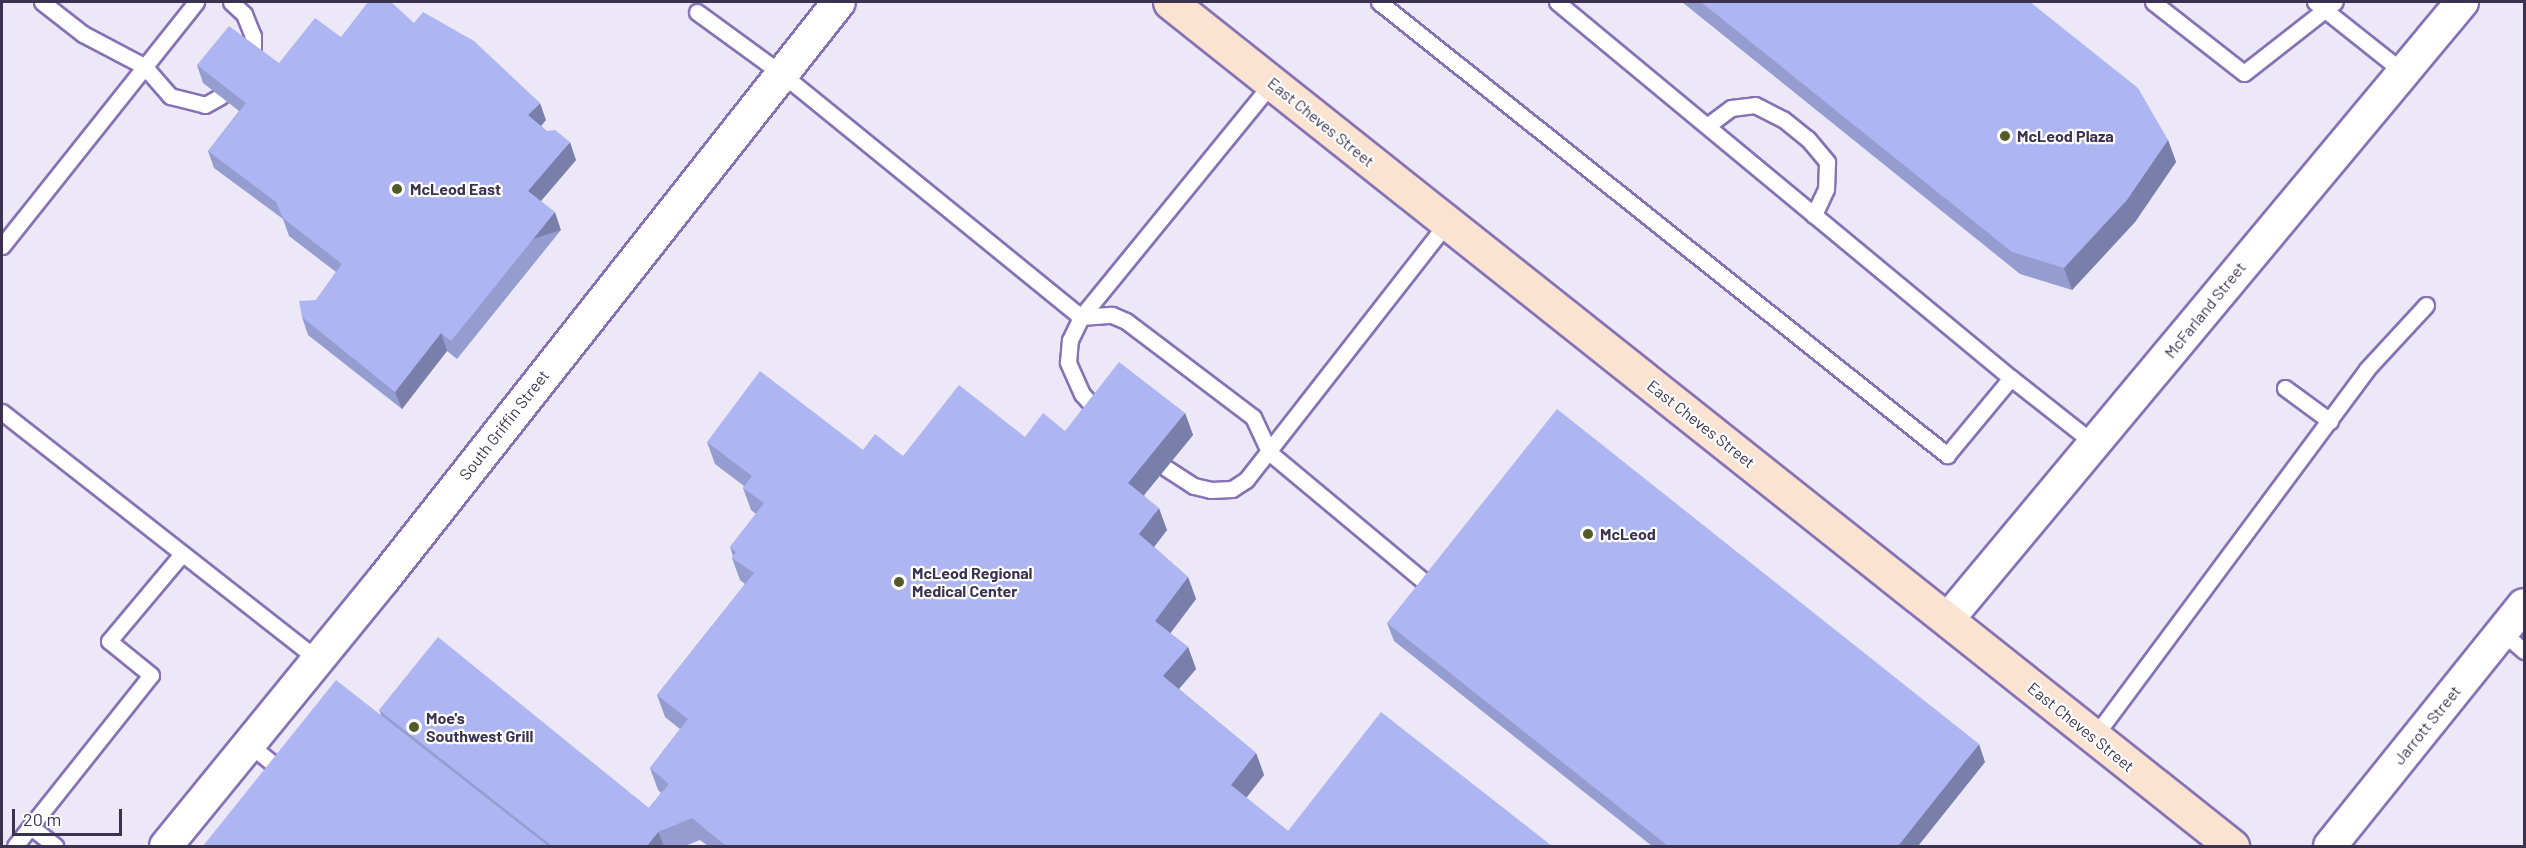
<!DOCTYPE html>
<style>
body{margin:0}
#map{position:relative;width:2526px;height:848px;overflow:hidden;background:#ece8f7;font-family:Barlow,sans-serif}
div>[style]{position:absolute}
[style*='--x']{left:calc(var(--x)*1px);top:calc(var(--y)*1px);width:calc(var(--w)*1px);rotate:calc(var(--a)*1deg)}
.roads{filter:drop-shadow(2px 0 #8672b5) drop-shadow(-2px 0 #8672b5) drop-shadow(0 2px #8672b5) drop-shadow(0 -2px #8672b5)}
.lane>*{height:15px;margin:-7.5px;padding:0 7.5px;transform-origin:7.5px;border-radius:7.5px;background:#fff}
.street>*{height:32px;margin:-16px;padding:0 16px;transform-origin:16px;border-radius:16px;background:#fff}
.secondary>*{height:33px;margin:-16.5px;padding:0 16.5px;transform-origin:16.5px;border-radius:16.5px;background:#fbe3d1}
.wall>*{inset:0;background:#959dd0}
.shaded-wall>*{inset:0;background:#797fa9;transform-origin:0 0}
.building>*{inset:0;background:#adb6f2}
.dots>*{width:16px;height:16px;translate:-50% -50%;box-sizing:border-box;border:3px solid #fff;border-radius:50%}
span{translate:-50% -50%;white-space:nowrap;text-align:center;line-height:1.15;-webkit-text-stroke:4.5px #fff;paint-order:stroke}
.street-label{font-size:16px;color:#3b324f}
.poi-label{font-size:16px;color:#3b324f;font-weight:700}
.left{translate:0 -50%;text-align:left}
.frame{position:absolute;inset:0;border:3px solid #3b324f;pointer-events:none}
.scale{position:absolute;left:12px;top:809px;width:110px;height:27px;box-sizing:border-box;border:3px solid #3b324f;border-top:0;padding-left:8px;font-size:18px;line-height:21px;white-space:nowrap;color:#3b324f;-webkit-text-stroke:4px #fff;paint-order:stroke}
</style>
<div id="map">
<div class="roads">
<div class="lane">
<i style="--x:42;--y:2;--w:52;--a:38"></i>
<i style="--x:83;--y:34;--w:69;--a:27.7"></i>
<i style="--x:144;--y:66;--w:40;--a:49"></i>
<i style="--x:170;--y:96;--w:36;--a:14"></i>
<i style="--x:205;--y:105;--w:18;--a:-29"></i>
<i style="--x:231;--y:2;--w:18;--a:43"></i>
<i style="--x:244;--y:14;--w:24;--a:68"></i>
<i style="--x:253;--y:36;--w:20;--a:90"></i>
<i style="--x:1379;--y:2;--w:727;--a:38.57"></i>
<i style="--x:1947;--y:455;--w:100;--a:-50.3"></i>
<i style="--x:2011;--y:378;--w:108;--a:38.2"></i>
<i style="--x:1557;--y:2;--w:589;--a:39.63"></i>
<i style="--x:2153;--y:2;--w:115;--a:38"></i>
<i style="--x:2244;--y:73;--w:115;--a:-38"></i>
<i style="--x:2315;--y:2;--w:112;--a:38.5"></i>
<i style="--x:697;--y:12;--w:105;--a:36.1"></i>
<i style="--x:782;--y:74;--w:385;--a:39.1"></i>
<i style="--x:1081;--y:317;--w:31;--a:-4"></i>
<i style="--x:1112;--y:315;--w:15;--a:23"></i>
<i style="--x:1126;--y:321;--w:159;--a:37.1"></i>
<i style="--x:1253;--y:417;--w:40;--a:65"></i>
<i style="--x:1270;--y:453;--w:219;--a:39.8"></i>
<i style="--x:1707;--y:126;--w:30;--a:-37"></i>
<i style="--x:1731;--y:108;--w:24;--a:-7"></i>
<i style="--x:1755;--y:105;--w:31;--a:27"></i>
<i style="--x:1783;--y:119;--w:32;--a:39"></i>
<i style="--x:1808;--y:139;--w:30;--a:50"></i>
<i style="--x:1827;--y:162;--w:27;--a:92"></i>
<i style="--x:1826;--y:189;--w:29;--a:115"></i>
<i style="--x:2;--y:246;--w:312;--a:-51.5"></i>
<i style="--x:2285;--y:388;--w:56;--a:36.3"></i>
<i style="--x:2;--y:412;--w:402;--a:38.1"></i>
<i style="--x:1101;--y:415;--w:28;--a:-132"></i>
<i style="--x:1082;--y:394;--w:35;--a:-114"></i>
<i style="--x:1068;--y:362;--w:22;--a:-85"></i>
<i style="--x:1070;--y:340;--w:25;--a:-64"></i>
<i style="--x:1081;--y:317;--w:302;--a:-50.8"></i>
<i style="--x:1166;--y:468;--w:33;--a:33"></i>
<i style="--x:1194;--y:486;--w:17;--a:13"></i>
<i style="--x:1211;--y:490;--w:21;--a:-3"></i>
<i style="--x:1232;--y:489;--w:17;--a:-33"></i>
<i style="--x:1246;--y:480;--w:326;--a:-52"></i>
<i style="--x:2502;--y:632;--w:29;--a:41"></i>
<i style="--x:2094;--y:737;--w:458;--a:-53.4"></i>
<i style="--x:2367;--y:369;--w:87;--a:-47.3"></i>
<i style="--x:249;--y:744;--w:44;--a:39.5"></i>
<i style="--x:31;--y:827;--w:31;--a:38"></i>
<i style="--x:15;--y:846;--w:218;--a:-51.5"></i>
<i style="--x:151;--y:675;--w:54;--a:-141"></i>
<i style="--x:109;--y:641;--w:114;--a:-50"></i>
</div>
<div class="street">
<i style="--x:1948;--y:619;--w:803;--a:-50.2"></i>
<i style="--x:166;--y:846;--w:343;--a:-50.8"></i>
<i style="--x:383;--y:580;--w:736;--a:-51.73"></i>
<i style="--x:2330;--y:846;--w:309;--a:-51.2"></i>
</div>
<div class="secondary">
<i style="--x:1170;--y:2;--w:1357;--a:38.48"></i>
</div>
</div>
<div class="wall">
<i style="clip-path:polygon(1682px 2px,2030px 2px,2168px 140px,2176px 162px,2135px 222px,2072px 290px,2020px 274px)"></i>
<i style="clip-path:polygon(414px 23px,546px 120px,541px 126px,576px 160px,541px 201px,561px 230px,457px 359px,447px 351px,402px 409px,308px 335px,302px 317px,316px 300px,336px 272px,289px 236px,283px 219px,214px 168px,208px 151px,239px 111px,203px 83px,197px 65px,279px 63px,341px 37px)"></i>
<i style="clip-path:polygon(1185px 413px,1193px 435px,1144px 495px,1167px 530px,1154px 547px,1188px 577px,1196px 599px,1170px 633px,1188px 647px,1196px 669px,1179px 689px,1256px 753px,1264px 775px,1246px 798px,1288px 831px,1552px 846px,708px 846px,700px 840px,685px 846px,203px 846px,381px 714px,379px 710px,649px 808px,661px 793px,658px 790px,650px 768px,680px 729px,665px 717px,657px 695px,745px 584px,740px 580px,732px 558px,733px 556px,730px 547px,756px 514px,751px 510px,743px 488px,744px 486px,715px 464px,707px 442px,863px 450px,903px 456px)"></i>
<i style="clip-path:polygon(1387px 623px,1985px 762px,1918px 846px,1652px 846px,1394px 641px)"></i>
</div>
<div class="shaded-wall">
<i style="clip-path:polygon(540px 103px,546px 120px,535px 133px,528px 115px)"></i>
<i style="clip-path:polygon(2168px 140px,2176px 162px,2135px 222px,2072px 290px,2064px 268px)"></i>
<i style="clip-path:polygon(570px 142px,576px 160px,534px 209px,528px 191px)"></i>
<i style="left:555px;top:212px;width:19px;height:166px;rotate:72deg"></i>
<i style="clip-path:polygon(441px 333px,447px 351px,402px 409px,395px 392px)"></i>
<i style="clip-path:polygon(1185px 413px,1193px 435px,1136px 505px,1128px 483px)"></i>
<i style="clip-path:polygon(1159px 508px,1167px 530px,1147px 556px,1139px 534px)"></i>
<i style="clip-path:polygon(1188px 577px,1196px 599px,1163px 643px,1155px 621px)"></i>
<i style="clip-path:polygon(1188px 647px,1196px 669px,1171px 698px,1163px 676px)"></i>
<i style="clip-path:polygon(1979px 744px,1985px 762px,1918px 846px,1898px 846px)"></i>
<i style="clip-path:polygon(1256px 753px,1264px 775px,1239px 807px,1231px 785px)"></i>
<i style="clip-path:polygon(658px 832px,664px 846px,647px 846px)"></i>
</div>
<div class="building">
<i style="clip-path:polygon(368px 2px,391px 2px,414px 23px,423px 12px,474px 41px,540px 103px,528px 115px,547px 131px,555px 130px,570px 142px,528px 191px,555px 212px,451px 341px,441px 333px,395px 392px,302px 317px,299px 301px,316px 300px,342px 264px,283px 218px,276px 202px,208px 151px,246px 103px,197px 65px,229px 26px,279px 63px,315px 18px,341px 37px)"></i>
<i style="clip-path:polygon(1701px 2px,2030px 2px,2138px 88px,2168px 140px,2127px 200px,2064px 268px,2012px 252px)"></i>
<i style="clip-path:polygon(1119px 362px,1185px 413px,1128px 483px,1159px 508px,1139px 534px,1188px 577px,1155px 621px,1188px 647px,1163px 676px,1256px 753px,1231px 785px,1288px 831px,1381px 712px,1552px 846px,726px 846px,692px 818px,658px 832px,647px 846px,552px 846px,379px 710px,438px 637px,649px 808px,669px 784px,650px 768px,688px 719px,657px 695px,754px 573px,732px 558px,736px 552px,730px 547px,764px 503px,743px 488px,752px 476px,707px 442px,760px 371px,863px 450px,875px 434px,903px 456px,959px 385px,1025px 437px,1043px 413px,1065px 431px)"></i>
<i style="clip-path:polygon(1557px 409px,1979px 744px,1898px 846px,1668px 846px,1387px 623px)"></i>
<i style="clip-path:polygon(336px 680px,548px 846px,203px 846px)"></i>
</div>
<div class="dots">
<i style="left:2005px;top:136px;background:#535b29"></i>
<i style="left:397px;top:189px;background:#535b29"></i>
<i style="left:1588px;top:534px;background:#535b29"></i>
<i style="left:899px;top:582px;background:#535b29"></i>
<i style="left:414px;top:727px;background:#535b29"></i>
</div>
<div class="street-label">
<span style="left:1321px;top:122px;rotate:39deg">East Cheves Street</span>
<span style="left:2205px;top:310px;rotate:-51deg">McFarland Street</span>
<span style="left:1701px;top:424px;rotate:38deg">East Cheves Street</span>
<span style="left:504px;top:425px;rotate:-52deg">South Griffin Street</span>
<span style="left:2427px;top:725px;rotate:-51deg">Jarrott Street</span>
<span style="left:2081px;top:727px;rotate:39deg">East Cheves Street</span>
</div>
<div class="poi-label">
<span class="left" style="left:2017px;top:136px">McLeod Plaza</span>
<span class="left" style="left:410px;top:189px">McLeod East</span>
<span class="left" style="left:1600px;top:534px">McLeod</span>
<span class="left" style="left:912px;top:582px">McLeod Regional<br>Medical Center</span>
<span class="left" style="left:426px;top:727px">Moe's<br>Southwest Grill</span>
</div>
<div class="frame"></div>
<div class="scale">20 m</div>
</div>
